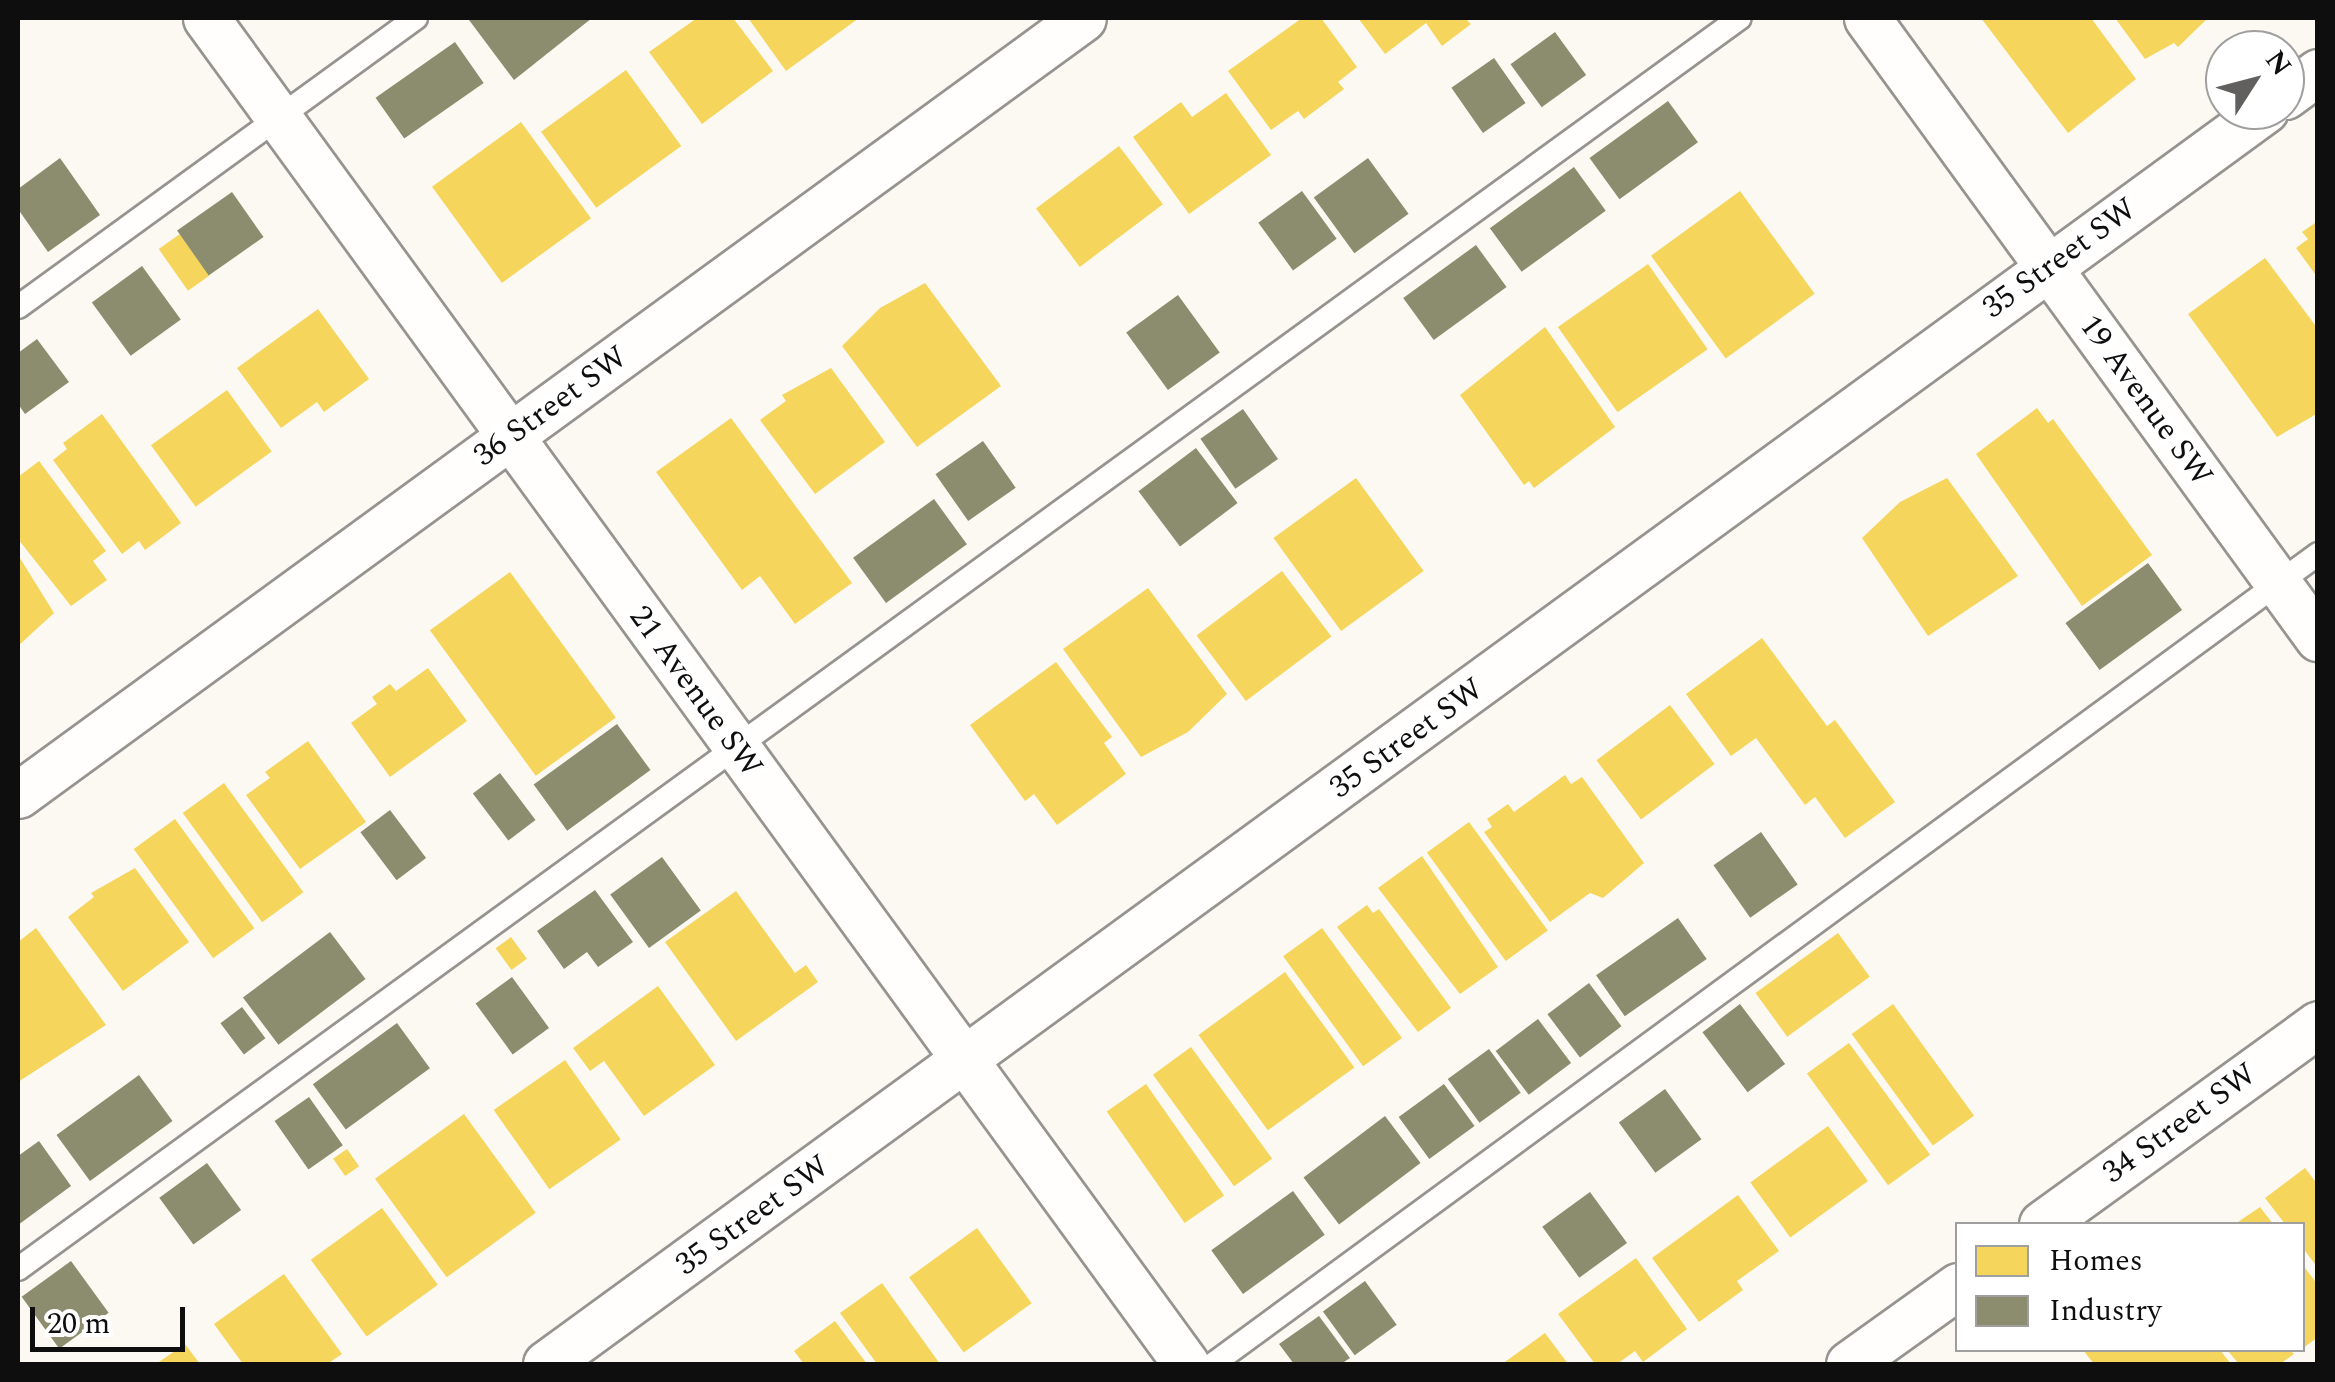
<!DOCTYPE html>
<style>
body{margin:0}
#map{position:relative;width:2335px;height:1382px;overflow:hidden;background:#fcf9f2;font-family:Spectral,serif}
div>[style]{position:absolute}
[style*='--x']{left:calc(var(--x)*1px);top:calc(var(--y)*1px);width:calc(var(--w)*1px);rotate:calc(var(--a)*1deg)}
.homes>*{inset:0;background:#f6d55c;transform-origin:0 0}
.industry>*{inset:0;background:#8c8c6e;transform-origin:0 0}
.roads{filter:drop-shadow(2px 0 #959491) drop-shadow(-2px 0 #959491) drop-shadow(0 2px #959491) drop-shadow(0 -2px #959491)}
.lane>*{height:22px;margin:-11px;padding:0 11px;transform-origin:11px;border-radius:11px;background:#fffefd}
.street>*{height:45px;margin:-22.5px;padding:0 22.5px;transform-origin:22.5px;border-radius:22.5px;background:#fffefd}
span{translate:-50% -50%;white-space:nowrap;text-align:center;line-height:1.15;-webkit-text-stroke:10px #fff;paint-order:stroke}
.street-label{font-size:32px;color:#0e0e0e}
.frame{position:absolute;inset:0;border:20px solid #0e0e0e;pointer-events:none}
.legend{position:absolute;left:1955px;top:1222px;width:350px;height:130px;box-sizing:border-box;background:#fff;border:2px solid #9f9f9f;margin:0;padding:12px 18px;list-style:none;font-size:30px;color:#0e0e0e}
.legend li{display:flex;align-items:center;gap:20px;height:50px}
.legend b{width:50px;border:2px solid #9f9f9f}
.north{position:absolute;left:2205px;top:30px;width:100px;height:100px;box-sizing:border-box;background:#fff;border:2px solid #9f9f9f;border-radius:50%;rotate:54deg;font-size:28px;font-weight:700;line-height:40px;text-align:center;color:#0e0e0e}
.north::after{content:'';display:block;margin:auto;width:35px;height:45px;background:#61605e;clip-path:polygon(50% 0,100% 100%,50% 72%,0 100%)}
.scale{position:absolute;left:30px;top:1307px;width:155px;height:45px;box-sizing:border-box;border:5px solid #0e0e0e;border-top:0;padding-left:12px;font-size:30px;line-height:35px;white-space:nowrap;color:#0e0e0e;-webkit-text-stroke:8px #fff;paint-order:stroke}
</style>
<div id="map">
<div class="homes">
<i style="clip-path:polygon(697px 18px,733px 18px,773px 71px,702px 124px,649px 52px)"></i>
<i style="clip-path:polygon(748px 18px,859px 18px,786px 71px)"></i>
<i style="clip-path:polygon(1302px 18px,1321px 18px,1357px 67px,1338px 82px,1344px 89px,1304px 119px,1298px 111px,1271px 130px,1228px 71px)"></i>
<i style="clip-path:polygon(1358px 18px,1465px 18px,1471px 24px,1442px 46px,1426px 23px,1385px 54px)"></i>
<i style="clip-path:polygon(1981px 18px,2091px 18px,2136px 79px,2068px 133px)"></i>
<i style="clip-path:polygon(2115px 18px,2208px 18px,2178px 47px,2174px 43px,2145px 59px)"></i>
<i style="left:626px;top:70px;width:94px;height:105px;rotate:54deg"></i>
<i style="clip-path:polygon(1226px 93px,1271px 155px,1189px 214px,1133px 137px,1181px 102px,1192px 117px)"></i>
<i style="left:521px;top:122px;width:119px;height:110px;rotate:54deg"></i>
<i style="left:1119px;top:146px;width:73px;height:104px;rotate:53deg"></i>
<i style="left:1740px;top:191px;width:127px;height:110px;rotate:54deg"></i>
<i style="clip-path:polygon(2318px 221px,2318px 278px,2296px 248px,2308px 239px,2302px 232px)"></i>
<i style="left:180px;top:234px;width:51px;height:26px;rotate:55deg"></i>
<i style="clip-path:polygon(2265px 258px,2318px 329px,2318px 413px,2277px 437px,2188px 314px)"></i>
<i style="left:1648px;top:264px;width:104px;height:110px;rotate:55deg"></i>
<i style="clip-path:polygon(925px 283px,1001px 386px,917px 447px,842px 346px,880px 308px)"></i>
<i style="clip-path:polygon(318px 309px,369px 379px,324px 412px,317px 402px,281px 428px,237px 368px)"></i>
<i style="clip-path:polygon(1545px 327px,1615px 427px,1534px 488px,1529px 481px,1524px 485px,1460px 395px)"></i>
<i style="clip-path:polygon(831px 368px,885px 442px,815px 494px,760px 420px,786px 401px,782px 395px)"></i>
<i style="left:227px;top:390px;width:76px;height:94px;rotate:54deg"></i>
<i style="clip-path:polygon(2037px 408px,2048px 423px,2053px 419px,2152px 555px,2082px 606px,1976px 454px)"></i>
<i style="clip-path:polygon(102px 414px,181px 523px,145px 550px,139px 541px,122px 554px,53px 460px,67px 449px,63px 443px)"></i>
<i style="clip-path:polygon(731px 418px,852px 583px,795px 624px,760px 576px,742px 590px,656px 472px)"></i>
<i style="clip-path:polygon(39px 461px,106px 551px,93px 561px,107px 580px,71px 606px,18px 539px,18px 477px)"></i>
<i style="left:1356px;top:478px;width:115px;height:102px;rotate:54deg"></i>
<i style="clip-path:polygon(1947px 478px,2018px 576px,1928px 636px,1862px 538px,1900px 502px)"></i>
<i style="clip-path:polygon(18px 555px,54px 613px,18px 646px)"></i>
<i style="left:1282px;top:571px;width:82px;height:107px;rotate:53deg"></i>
<i style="left:510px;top:572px;width:180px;height:99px;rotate:54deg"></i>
<i style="clip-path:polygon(1148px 588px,1227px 694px,1188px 732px,1141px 757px,1063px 649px)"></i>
<i style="clip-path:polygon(1762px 638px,1827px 726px,1835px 720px,1895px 802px,1845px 838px,1815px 797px,1805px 805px,1756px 738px,1731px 756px,1686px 694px)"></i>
<i style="clip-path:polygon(1056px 662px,1112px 737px,1104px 743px,1126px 774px,1057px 825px,1034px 794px,1025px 801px,970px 725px)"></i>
<i style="clip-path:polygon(428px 668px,467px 721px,390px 777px,351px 723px,377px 704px,372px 697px,390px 684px,396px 691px)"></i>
<i style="left:1670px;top:705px;width:74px;height:92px;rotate:53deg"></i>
<i style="clip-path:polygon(308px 741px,366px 822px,300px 869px,246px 795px,270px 778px,265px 772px)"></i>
<i style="clip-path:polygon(1565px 775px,1571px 784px,1582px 777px,1644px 863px,1603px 898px,1590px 893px,1550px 922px,1484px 832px,1492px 827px,1487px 819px,1508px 804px,1514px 812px)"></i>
<i style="left:224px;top:783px;width:135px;height:51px;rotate:54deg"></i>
<i style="left:175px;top:819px;width:135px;height:51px;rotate:54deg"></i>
<i style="left:1469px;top:822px;width:134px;height:52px;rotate:54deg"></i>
<i style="clip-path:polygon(1422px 856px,1498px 967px,1460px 994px,1378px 888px)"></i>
<i style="clip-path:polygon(135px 868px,189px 942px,123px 991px,68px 917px,94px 897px,91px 893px)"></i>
<i style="clip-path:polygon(736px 891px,795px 973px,806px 965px,818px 982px,736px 1041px,665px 942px)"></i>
<i style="clip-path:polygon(1367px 905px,1373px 913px,1379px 909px,1451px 1008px,1418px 1032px,1337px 927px)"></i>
<i style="clip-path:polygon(36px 928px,106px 1025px,18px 1082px,18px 942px)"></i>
<i style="left:1322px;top:928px;width:136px;height:48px;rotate:54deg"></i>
<i style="left:1838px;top:933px;width:54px;height:102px;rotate:54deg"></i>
<i style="left:511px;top:937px;width:27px;height:19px;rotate:54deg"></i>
<i style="left:1285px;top:972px;width:118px;height:107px;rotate:54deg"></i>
<i style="clip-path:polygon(658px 986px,715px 1065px,644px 1116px,604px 1061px,590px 1071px,573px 1048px)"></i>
<i style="left:1893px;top:1004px;width:138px;height:51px;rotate:54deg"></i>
<i style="left:1849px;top:1043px;width:138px;height:52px;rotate:54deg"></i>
<i style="left:1191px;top:1047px;width:138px;height:47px;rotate:54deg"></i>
<i style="left:565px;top:1060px;width:97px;height:87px;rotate:55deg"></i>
<i style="left:1146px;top:1084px;width:136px;height:48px;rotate:55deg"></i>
<i style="left:464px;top:1114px;width:122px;height:110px;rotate:54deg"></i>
<i style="left:1828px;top:1126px;width:68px;height:96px;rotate:54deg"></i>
<i style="left:347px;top:1149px;width:21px;height:17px;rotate:55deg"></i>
<i style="clip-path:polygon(2305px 1168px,2318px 1185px,2318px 1268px,2302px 1247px,2302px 1224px,2285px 1224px,2265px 1198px)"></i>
<i style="clip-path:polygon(1738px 1195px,1779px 1251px,1737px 1281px,1743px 1290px,1699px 1322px,1652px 1258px)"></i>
<i style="clip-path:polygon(2260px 1207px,2273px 1224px,2235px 1224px)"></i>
<i style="left:382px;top:1208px;width:95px;height:88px;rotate:54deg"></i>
<i style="left:977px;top:1228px;width:93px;height:84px;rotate:54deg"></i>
<i style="clip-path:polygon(1636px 1258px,1687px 1329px,1643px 1362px,1635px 1351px,1617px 1364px,1595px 1364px,1558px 1314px)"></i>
<i style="clip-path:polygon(2302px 1264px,2318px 1285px,2318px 1337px,2302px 1349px)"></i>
<i style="clip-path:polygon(284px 1274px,342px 1354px,327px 1364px,243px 1364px,214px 1324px)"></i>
<i style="clip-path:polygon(882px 1283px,940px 1364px,877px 1364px,840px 1313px)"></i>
<i style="clip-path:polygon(835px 1321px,867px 1364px,804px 1364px,794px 1351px)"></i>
<i style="clip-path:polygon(1545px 1333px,1568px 1364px,1502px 1364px)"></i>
<i style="clip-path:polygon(185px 1344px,200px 1364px,156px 1364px)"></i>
<i style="clip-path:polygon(2083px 1350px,2220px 1350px,2231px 1364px,2094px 1364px)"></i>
<i style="clip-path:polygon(2227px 1350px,2290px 1350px,2294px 1354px,2280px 1364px,2239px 1364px)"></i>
</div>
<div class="industry">
<i style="clip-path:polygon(592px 18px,514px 80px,469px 20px,472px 18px)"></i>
<i style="left:1555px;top:32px;width:53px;height:55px;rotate:54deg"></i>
<i style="left:455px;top:42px;width:50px;height:97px;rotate:55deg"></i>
<i style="left:1494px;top:58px;width:55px;height:52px;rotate:55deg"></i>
<i style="left:1668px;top:101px;width:51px;height:97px;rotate:54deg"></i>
<i style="clip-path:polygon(60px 158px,100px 215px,48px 252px,18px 209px,18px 189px)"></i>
<i style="left:1368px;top:158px;width:69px;height:67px;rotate:54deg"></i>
<i style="left:1574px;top:167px;width:54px;height:104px;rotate:54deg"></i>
<i style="left:1302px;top:191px;width:59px;height:54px;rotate:54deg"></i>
<i style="left:232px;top:192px;width:55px;height:67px;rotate:55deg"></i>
<i style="left:1476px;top:245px;width:52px;height:90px;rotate:54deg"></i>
<i style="left:142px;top:266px;width:66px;height:62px;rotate:54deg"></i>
<i style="left:1178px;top:295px;width:71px;height:64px;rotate:54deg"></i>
<i style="clip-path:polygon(37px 339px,69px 382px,25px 414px,18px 404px,18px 353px)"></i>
<i style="left:1243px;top:409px;width:61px;height:52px;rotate:55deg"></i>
<i style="left:983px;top:441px;width:57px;height:58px;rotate:55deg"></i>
<i style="left:1196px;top:448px;width:69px;height:72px;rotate:53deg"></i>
<i style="left:934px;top:499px;width:56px;height:100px;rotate:54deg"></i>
<i style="left:2148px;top:563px;width:58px;height:102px;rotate:54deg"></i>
<i style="left:617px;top:724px;width:57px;height:103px;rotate:54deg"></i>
<i style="left:500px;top:773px;width:59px;height:34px;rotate:53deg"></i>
<i style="left:390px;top:810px;width:60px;height:37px;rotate:53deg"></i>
<i style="left:1761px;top:832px;width:64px;height:58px;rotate:55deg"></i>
<i style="left:662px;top:857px;width:66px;height:64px;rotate:54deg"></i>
<i style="clip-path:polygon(595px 890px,633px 942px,598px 967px,587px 952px,564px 969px,537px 931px)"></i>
<i style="left:1678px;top:918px;width:50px;height:100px;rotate:55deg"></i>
<i style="left:330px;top:932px;width:59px;height:109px;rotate:53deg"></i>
<i style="left:512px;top:977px;width:63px;height:45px;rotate:54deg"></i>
<i style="left:1589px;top:983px;width:54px;height:52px;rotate:53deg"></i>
<i style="left:1740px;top:1004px;width:75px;height:47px;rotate:53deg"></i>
<i style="left:242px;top:1007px;width:39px;height:27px;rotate:53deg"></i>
<i style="left:1538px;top:1019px;width:55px;height:53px;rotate:53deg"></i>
<i style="left:397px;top:1023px;width:56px;height:104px;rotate:54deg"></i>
<i style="left:1489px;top:1049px;width:54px;height:51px;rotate:54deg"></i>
<i style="left:139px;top:1075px;width:57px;height:102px;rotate:54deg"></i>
<i style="left:1444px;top:1084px;width:52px;height:56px;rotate:54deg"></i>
<i style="left:1665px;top:1089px;width:62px;height:57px;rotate:54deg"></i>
<i style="left:309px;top:1097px;width:59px;height:42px;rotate:55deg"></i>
<i style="left:1385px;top:1116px;width:59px;height:102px;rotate:53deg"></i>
<i style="clip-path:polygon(39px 1141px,71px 1186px,18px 1225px,18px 1156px)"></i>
<i style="left:207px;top:1163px;width:58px;height:59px;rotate:54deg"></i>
<i style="left:1293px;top:1191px;width:54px;height:101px;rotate:54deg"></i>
<i style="left:1590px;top:1192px;width:63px;height:59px;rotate:54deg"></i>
<i style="left:71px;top:1261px;width:64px;height:61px;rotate:54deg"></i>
<i style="left:1365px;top:1281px;width:54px;height:52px;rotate:54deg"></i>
<i style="clip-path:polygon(1319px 1316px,1350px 1358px,1341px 1364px,1294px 1364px,1279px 1344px)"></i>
</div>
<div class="roads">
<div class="lane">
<i style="--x:18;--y:307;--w:492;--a:-36"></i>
<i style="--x:18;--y:1269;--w:2128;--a:-36"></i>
<i style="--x:1213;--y:1364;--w:1370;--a:-36.24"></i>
</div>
<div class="street">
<i style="--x:206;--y:18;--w:1665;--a:53.94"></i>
<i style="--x:1867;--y:18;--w:767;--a:53.97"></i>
<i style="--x:2285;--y:96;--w:41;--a:-36"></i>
<i style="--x:18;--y:795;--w:1318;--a:-36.11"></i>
<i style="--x:2042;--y:1224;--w:341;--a:-35.9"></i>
<i style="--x:546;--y:1364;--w:2128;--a:-36.11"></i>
<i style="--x:1849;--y:1364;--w:134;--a:-35.6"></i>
</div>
</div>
<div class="street-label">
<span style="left:2060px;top:259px;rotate:-36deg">35 Street SW</span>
<span style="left:2145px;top:401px;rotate:54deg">19 Avenue SW</span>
<span style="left:551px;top:407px;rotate:-36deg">36 Street SW</span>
<span style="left:695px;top:692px;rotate:54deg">21 Avenue SW</span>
<span style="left:1407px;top:739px;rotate:-36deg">35 Street SW</span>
<span style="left:2180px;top:1124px;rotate:-36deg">34 Street SW</span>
<span style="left:753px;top:1216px;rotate:-36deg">35 Street SW</span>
</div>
<div class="frame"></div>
<ul class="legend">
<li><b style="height:28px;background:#f6d55c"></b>Homes</li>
<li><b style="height:28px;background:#8c8c6e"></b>Industry</li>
</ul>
<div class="north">N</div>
<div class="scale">20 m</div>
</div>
